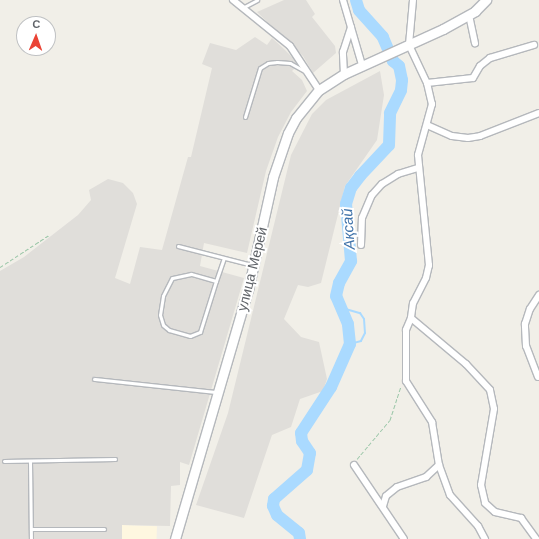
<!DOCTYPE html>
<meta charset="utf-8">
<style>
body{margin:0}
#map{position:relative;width:539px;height:539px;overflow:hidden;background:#f1efe8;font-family:"Work Sans",sans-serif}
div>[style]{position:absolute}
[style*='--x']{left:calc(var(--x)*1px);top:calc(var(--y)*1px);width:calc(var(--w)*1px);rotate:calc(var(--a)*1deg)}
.commercial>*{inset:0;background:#fef7e0;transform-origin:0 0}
.industrial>*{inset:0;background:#e0deda}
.stream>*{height:2px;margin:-1px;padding:0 1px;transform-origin:1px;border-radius:1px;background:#aadaff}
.river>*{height:12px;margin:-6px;padding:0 6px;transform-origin:6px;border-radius:6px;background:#aadaff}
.path>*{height:1px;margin-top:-0.5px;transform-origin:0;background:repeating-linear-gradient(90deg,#9cc7a9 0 4px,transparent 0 6px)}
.roads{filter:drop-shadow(1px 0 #b5b8bc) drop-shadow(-1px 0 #b5b8bc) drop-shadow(0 1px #b5b8bc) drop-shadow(0 -1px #b5b8bc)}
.service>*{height:3px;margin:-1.5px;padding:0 1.5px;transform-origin:1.5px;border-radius:1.5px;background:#fff}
.minor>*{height:6px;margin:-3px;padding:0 3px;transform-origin:3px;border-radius:3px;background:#fff}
.secondary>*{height:9px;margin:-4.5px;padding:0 4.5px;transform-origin:4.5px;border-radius:4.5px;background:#fff}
span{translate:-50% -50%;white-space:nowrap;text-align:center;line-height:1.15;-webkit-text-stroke:4px #fff;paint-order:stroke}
.street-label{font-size:14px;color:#5f6368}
.water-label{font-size:15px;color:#4174aa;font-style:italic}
.north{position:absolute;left:16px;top:16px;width:40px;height:40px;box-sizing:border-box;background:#fff;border:1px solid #bfc1c3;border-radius:50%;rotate:2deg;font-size:11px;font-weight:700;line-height:16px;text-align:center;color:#5f6368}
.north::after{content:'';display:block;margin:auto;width:14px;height:18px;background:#ea4335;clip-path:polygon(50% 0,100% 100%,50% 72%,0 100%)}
</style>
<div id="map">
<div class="commercial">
<i style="left:122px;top:525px;width:35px;height:14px;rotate:2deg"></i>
</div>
<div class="industrial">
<i style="clip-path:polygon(284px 0,306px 0,315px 14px,312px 17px,335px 46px,336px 53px,313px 73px,303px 56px,257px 12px)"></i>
<i style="clip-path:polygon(255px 37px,267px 45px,272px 38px,284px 49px,299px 64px,292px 71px,302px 80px,307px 91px,291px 112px,278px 137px,266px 171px,247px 253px,204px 243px,200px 266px,244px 278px,189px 465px,180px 462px,180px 485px,171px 486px,170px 526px,122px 525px,122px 539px,0 539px,0 271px,24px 257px,78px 215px,91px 200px,89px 190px,108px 179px,123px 183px,133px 193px,137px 204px,115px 278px,130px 284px,140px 247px,162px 250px,188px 157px,191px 157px,212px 68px,202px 64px,210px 43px,236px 50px)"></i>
<i style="clip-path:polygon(380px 71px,384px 95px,377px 140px,345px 186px,321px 283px,308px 287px,298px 285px,284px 319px,301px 337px,319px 342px,327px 379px,323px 391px,300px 399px,291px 427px,272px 435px,244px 518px,196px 505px,228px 413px,291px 155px,312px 114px,326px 100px)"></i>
</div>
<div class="stream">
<i style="--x:342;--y:308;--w:19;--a:16"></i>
<i style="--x:360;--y:313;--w:7;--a:56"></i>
<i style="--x:364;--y:319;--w:14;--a:86"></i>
<i style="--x:365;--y:333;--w:9;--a:117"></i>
<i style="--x:361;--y:341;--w:11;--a:165"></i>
</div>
<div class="river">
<i style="--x:300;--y:539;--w:6;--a:-99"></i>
<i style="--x:299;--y:533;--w:28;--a:-141"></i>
<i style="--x:277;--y:515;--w:10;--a:-114"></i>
<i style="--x:273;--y:506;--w:7;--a:-82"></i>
<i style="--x:274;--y:499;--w:44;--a:-41.3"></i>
<i style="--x:307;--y:470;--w:17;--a:-80"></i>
<i style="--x:310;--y:453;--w:14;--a:-124"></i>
<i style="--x:302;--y:441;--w:8;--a:-97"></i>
<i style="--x:301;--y:433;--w:55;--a:-56.9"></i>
<i style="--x:331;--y:387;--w:47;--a:-66.2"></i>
<i style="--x:350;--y:344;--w:20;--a:-96"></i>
<i style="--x:348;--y:324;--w:30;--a:-113"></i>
<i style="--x:336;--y:296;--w:13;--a:-77"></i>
<i style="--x:339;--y:283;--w:25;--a:-61"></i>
<i style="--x:351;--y:261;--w:57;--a:-95"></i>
<i style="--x:346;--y:204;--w:17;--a:-73"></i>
<i style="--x:351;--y:188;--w:15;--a:-53"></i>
<i style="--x:360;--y:176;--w:42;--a:-46.9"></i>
<i style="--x:389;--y:145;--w:32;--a:-88"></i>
<i style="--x:390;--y:113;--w:25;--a:-64"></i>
<i style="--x:401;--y:90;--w:10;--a:-84"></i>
<i style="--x:402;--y:80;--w:14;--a:-102"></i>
<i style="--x:399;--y:66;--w:8;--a:-140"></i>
<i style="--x:393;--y:61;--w:26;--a:-113"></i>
<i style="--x:383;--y:37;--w:36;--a:-132"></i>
<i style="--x:359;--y:10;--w:10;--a:-107"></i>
</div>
<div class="path">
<i style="--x:0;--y:267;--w:59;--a:-33.1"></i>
<i style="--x:357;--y:459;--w:51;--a:-49.8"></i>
<i style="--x:390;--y:420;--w:35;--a:-72"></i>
</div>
<div class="roads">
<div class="service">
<i style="--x:244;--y:7;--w:15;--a:-28"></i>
<i style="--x:245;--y:117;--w:51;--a:-73"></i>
<i style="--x:260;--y:68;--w:9;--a:-32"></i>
<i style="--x:268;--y:63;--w:9;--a:-6"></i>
<i style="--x:277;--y:62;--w:13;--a:4"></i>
<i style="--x:290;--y:63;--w:18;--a:29"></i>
<i style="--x:178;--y:246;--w:76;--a:14.4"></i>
<i style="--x:216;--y:281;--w:26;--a:-164"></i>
<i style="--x:191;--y:274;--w:19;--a:168"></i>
<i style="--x:172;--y:278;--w:20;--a:117"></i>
<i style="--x:163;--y:296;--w:19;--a:99"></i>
<i style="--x:160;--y:315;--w:10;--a:73"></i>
<i style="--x:163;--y:325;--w:8;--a:40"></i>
<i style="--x:169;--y:330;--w:22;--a:16"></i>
<i style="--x:190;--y:336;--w:11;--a:-22"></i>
<i style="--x:200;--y:332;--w:53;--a:-72.6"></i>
<i style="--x:216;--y:281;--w:24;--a:-71"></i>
<i style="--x:94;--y:379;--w:123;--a:6.1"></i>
<i style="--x:4;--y:461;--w:111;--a:-1"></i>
<i style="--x:30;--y:461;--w:78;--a:89.3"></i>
<i style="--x:31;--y:529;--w:73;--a:0"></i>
</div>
<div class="minor">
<i style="--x:233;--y:0;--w:73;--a:38.9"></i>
<i style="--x:290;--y:46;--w:53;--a:56.6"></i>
<i style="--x:343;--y:0;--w:68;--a:73.7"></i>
<i style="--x:413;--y:0;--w:45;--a:95.1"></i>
<i style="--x:409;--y:45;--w:42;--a:64.7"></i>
<i style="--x:427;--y:83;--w:22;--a:77"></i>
<i style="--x:432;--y:104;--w:53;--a:105.4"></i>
<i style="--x:418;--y:155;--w:111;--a:84.3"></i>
<i style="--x:429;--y:265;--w:13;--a:103"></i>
<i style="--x:426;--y:278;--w:28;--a:117"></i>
<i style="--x:413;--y:303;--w:15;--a:98"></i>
<i style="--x:411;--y:318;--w:72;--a:39.9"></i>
<i style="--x:466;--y:364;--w:35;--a:47"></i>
<i style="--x:490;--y:390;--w:19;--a:78"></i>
<i style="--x:494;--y:409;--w:77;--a:99.7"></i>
<i style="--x:481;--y:485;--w:18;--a:77"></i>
<i style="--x:485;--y:503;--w:13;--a:42"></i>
<i style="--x:495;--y:512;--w:27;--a:13"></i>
<i style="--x:521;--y:518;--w:26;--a:54"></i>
<i style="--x:469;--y:15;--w:29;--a:78"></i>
<i style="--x:344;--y:74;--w:22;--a:-93"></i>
<i style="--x:343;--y:52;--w:26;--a:-72"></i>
<i style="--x:427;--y:83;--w:46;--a:-6.2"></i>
<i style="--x:473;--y:78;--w:14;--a:-60"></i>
<i style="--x:480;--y:66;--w:13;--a:-39"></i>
<i style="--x:490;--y:58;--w:46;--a:-16.5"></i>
<i style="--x:427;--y:125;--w:27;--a:24"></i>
<i style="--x:452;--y:136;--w:16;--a:7"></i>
<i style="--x:468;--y:138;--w:12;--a:-9"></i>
<i style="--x:480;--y:136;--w:63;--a:-21.3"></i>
<i style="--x:361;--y:245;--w:27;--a:-88"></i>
<i style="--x:362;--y:218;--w:25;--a:-67"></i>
<i style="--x:372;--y:195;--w:15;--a:-48"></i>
<i style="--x:382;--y:184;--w:19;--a:-32"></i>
<i style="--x:398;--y:174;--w:21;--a:-17"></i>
<i style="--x:411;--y:318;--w:13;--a:113"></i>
<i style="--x:406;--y:330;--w:51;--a:90"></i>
<i style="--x:406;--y:381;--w:49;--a:57.6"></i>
<i style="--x:432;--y:422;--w:44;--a:80.8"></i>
<i style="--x:439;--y:465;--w:32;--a:70"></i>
<i style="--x:450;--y:495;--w:42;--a:47.9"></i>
<i style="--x:478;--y:526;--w:15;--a:62"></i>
<i style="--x:538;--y:377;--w:33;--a:-111"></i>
<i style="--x:526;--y:346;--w:22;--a:-93"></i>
<i style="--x:525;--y:324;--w:16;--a:-72"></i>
<i style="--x:530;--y:309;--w:17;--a:-57"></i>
<i style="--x:354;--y:465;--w:89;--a:56"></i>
<i style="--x:383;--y:506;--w:10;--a:-73"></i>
<i style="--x:386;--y:496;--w:14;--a:-39"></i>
<i style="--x:397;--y:487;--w:31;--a:-19"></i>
<i style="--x:426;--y:477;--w:18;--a:-43"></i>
</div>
<div class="secondary">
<i style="--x:175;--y:539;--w:259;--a:-73.7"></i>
<i style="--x:248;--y:290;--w:116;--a:-77.5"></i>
<i style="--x:273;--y:177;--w:46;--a:-71.2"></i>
<i style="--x:288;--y:133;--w:17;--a:-62"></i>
<i style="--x:296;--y:118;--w:36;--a:-51"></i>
<i style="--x:319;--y:90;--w:30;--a:-33"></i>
<i style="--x:344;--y:74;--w:109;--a:-24.4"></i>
<i style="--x:443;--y:29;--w:37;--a:-29"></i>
<i style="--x:475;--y:11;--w:16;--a:-45"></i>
</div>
</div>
<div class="street-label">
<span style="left:252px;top:269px;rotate:-76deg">улица Мерей</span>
</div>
<div class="water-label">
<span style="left:349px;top:229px;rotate:-94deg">Ақсай</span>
</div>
<div class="north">С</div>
</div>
